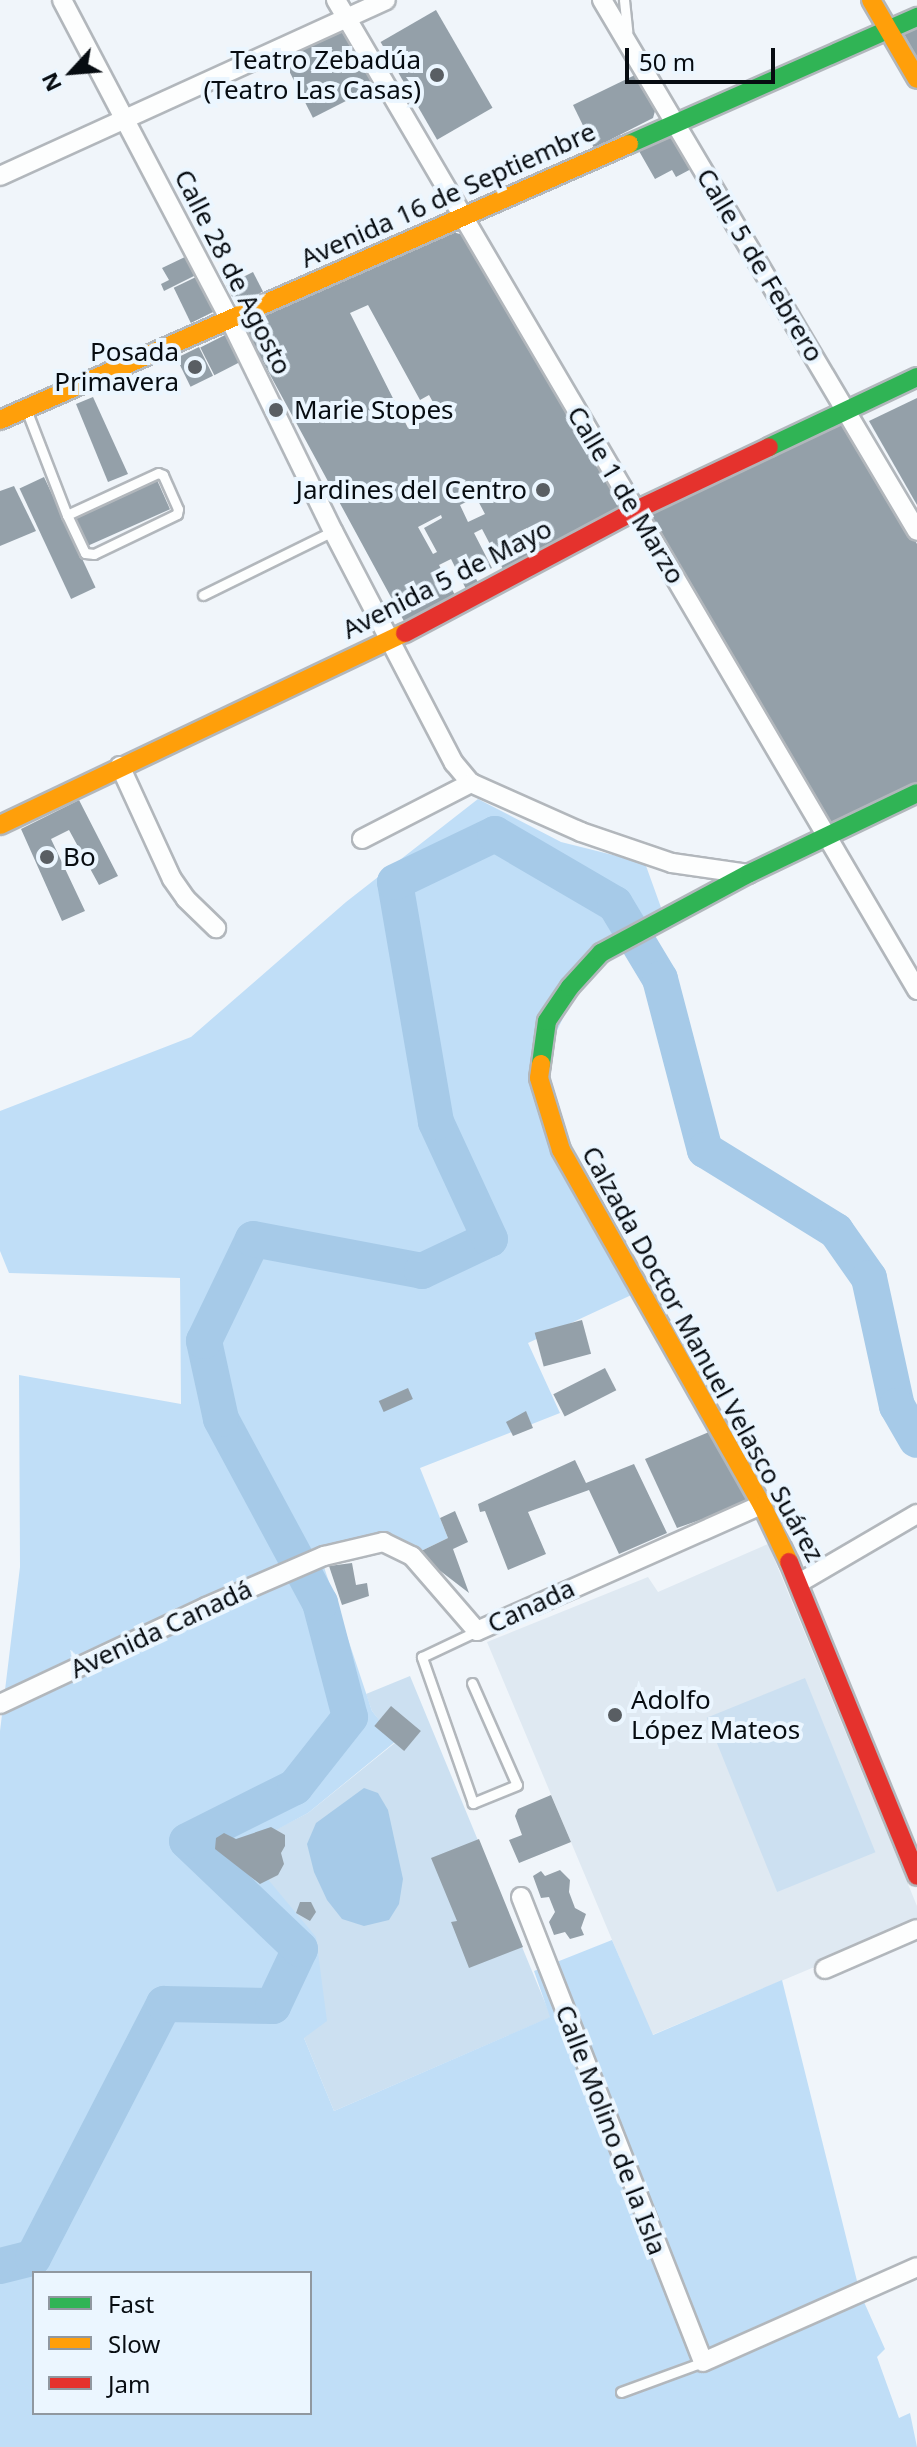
<!DOCTYPE html>
<meta charset="utf-8">
<style>
body{margin:0}
#map{position:relative;width:917px;height:2447px;overflow:hidden;background:#f0f5fa;font-family:"Noto Sans",sans-serif}
div>[style]{position:absolute}
[style*='--x']{left:calc(var(--x)*1px);top:calc(var(--y)*1px);width:calc(var(--w)*1px);rotate:calc(var(--a)*1deg)}
.built>*{inset:0;background:#dfe9f2}
.green>*{inset:0;background:#cce0f1;transform-origin:0 0}
.forest>*{inset:0;background:#c0def7}
.water>*{inset:0;background:#a6cae8}
.river>*{height:36px;margin:-18px;padding:0 18px;transform-origin:18px;border-radius:18px;background:#a6cae8}
.building>*{inset:0;background:#94a0a9;transform-origin:0 0}
.roads{filter:drop-shadow(2px 0 #b2b7bc) drop-shadow(-2px 0 #b2b7bc) drop-shadow(0 2px #b2b7bc) drop-shadow(0 -2px #b2b7bc)}
.lane>*{height:9px;margin:-4.5px;padding:0 4.5px;transform-origin:4.5px;border-radius:4.5px;background:#fdfefe}
.street>*{height:18px;margin:-9px;padding:0 9px;transform-origin:9px;border-radius:9px;background:#fdfefe}
.fast>*{height:18px;margin:-9px;padding:0 9px;transform-origin:9px;border-radius:9px;background:#30b455}
.slow>*{height:18px;margin:-9px;padding:0 9px;transform-origin:9px;border-radius:9px;background:#ff9f0a}
.jam>*{height:18px;margin:-9px;padding:0 9px;transform-origin:9px;border-radius:9px;background:#e5322d}
.dots>*{width:22px;height:22px;translate:-50% -50%;box-sizing:border-box;border:4px solid #ebf6ff;border-radius:50%}
span{translate:-50% -50%;white-space:nowrap;text-align:center;line-height:1.15;-webkit-text-stroke:8px #ebf6ff;paint-order:stroke}
.poi-label{font-size:26px;color:#070c11}
.right{translate:-100% -50%;text-align:right}
.left{translate:0 -50%;text-align:left}
.street-label{font-size:26px;color:#070c11}
.legend{position:absolute;left:32px;top:2271px;width:280px;height:144px;box-sizing:border-box;background:#ebf6ff;border:2px solid #9098a0;margin:0;padding:10px 14px;list-style:none;font-size:24px;color:#070c11}
.legend li{display:flex;align-items:center;gap:16px;height:40px}
.legend b{width:40px;border:2px solid #9098a0}
.north{position:absolute;left:32px;top:32px;width:80px;height:80px;-webkit-text-stroke:6px #ebf6ff;paint-order:stroke;rotate:244deg;font-size:22px;font-weight:700;line-height:32px;text-align:center;color:#070c11}
.north::after{content:'';display:block;margin:auto;width:28px;height:36px;background:#070c11;clip-path:polygon(50% 0,100% 100%,50% 72%,0 100%)}
.scale{position:absolute;left:625px;top:48px;width:150px;height:36px;box-sizing:border-box;border:4px solid #070c11;border-top:0;padding-left:10px;font-size:24px;line-height:28px;white-space:nowrap;color:#070c11;-webkit-text-stroke:6px #ebf6ff;paint-order:stroke}
</style>
<div id="map">
<div class="built">
<i style="clip-path:polygon(768px 1544px,917px 1906px,917px 1924px,652px 2035px,487px 1642px,648px 1577px,658px 1592px)"></i>
</div>
<div class="green">
<i style="clip-path:polygon(410px 1676px,551px 2017px,334px 2111px,304px 2038px,242px 1847px,308px 1813px,396px 1742px,372px 1711px,366px 1694px)"></i>
<i style="left:805px;top:1678px;width:188px;height:106px;rotate:68deg"></i>
</div>
<div class="forest">
<i style="clip-path:polygon(evenodd,478px 799px,561px 842px,645px 863px,663px 913px,597px 948px,534px 1078px,640px 1291px,528px 1343px,560px 1413px,420px 1468px,448px 1538px,417px 1553px,318px 1549px,372px 1711px,396px 1741px,308px 1813px,242px 1848px,316px 1937px,327px 2021px,304px 2038px,334px 2111px,550px 2017px,534px 1971px,612px 1940px,653px 2035px,782px 1980px,860px 2293px,885px 2349px,877px 2357px,899px 2418px,910px 2413px,917px 2447px,0 2447px,0 1731px,20px 1567px,19px 1375px,181px 1404px,180px 1278px,9px 1273px,0 1251px,0 1111px,191px 1037px,346px 902px,478px 799px,34px 2273px,310px 2273px,310px 2413px,34px 2413px,34px 2273px)"></i>
</div>
<div class="water">
<i style="clip-path:polygon(364px 1788px,378px 1793px,388px 1810px,403px 1879px,399px 1904px,389px 1920px,364px 1926px,342px 1919px,327px 1900px,314px 1872px,307px 1844px,316px 1823px)"></i>
</div>
<div class="river">
<i style="--x:0;--y:2266;--w:34;--a:-14"></i>
<i style="--x:33;--y:2258;--w:286;--a:-62.7"></i>
<i style="--x:164;--y:2004;--w:109;--a:1.1"></i>
<i style="--x:273;--y:2006;--w:63;--a:-64.7"></i>
<i style="--x:300;--y:1949;--w:156;--a:-136.3"></i>
<i style="--x:187;--y:1841;--w:121;--a:-26.6"></i>
<i style="--x:295;--y:1787;--w:89;--a:-51.8"></i>
<i style="--x:350;--y:1717;--w:118;--a:-104.7"></i>
<i style="--x:320;--y:1603;--w:209;--a:-118.3"></i>
<i style="--x:221;--y:1419;--w:80;--a:-102.3"></i>
<i style="--x:204;--y:1341;--w:113;--a:-64.3"></i>
<i style="--x:253;--y:1239;--w:172;--a:10.7"></i>
<i style="--x:422;--y:1271;--w:75;--a:-25.2"></i>
<i style="--x:490;--y:1239;--w:129;--a:-114.8"></i>
<i style="--x:436;--y:1122;--w:243;--a:-99.7"></i>
<i style="--x:395;--y:882;--w:111;--a:-25.6"></i>
<i style="--x:495;--y:834;--w:139;--a:30.3"></i>
<i style="--x:615;--y:904;--w:87;--a:59"></i>
<i style="--x:660;--y:979;--w:177;--a:75.3"></i>
<i style="--x:705;--y:1150;--w:154;--a:31.7"></i>
<i style="--x:836;--y:1231;--w:57;--a:54.9"></i>
<i style="--x:869;--y:1278;--w:131;--a:77.7"></i>
<i style="--x:897;--y:1406;--w:39;--a:60"></i>
</div>
<div class="building">
<i style="left:436px;top:10px;width:113px;height:64px;rotate:60deg"></i>
<i style="clip-path:polygon(917px 27px,917px 58px,904px 34px)"></i>
<i style="left:344px;top:29px;width:65px;height:68px;rotate:63deg"></i>
<i style="clip-path:polygon(635px 75px,655px 111px,653px 118px,594px 148px,573px 105px)"></i>
<i style="clip-path:polygon(673px 132px,693px 168px,676px 177px,672px 170px,655px 179px,639px 151px)"></i>
<i style="clip-path:polygon(evenodd,453px 232px,463px 235px,625px 509px,540px 553px,527px 528px,517px 533px,530px 558px,504px 571px,482px 529px,474px 533px,492px 568px,475px 577px,479px 584px,467px 591px,451px 559px,439px 565px,456px 597px,405px 623px,243px 325px,453px 232px,368px 305px,420px 400px,429px 395px,439px 413px,408px 428px,350px 313px,368px 305px,453px 232px,476px 497px,485px 514px,468px 522px,460px 505px,476px 497px,453px 232px,441px 515px,442px 518px,424px 528px,437px 552px,433px 554px,418px 527px,441px 515px)"></i>
<i style="clip-path:polygon(187px 256px,196px 275px,164px 291px,161px 284px,169px 280px,162px 268px)"></i>
<i style="left:253px;top:272px;width:22px;height:30px;rotate:63deg"></i>
<i style="left:198px;top:276px;width:39px;height:27px;rotate:64deg"></i>
<i style="left:227px;top:334px;width:31px;height:30px;rotate:63deg"></i>
<i style="left:199px;top:347px;width:32px;height:25px;rotate:64deg"></i>
<i style="clip-path:polygon(93px 397px,128px 474px,108px 482px,76px 404px)"></i>
<i style="clip-path:polygon(917px 398px,917px 505px,869px 421px)"></i>
<i style="clip-path:polygon(845px 420px,917px 544px,917px 785px,833px 828px,650px 513px)"></i>
<i style="left:44px;top:477px;width:122px;height:27px;rotate:65deg"></i>
<i style="left:157px;top:480px;width:32px;height:93px;rotate:66deg"></i>
<i style="clip-path:polygon(14px 486px,36px 531px,0 546px,0 491px)"></i>
<i style="clip-path:polygon(79px 800px,118px 876px,99px 885px,69px 830px,51px 839px,85px 911px,62px 921px,21px 829px)"></i>
<i style="left:582px;top:1320px;width:35px;height:49px;rotate:75deg"></i>
<i style="left:605px;top:1368px;width:25px;height:58px;rotate:63deg"></i>
<i style="left:408px;top:1388px;width:12px;height:32px;rotate:66deg"></i>
<i style="clip-path:polygon(526px 1411px,533px 1428px,513px 1436px,506px 1422px)"></i>
<i style="clip-path:polygon(709px 1432px,752px 1502px,677px 1528px,645px 1459px)"></i>
<i style="clip-path:polygon(575px 1460px,586px 1483px,634px 1464px,667px 1533px,619px 1554px,589px 1490px,528px 1512px,546px 1554px,508px 1570px,485px 1511px,480px 1512px,478px 1504px)"></i>
<i style="clip-path:polygon(455px 1511px,468px 1542px,453px 1549px,469px 1593px,417px 1553px,448px 1538px,440px 1518px)"></i>
<i style="clip-path:polygon(352px 1563px,356px 1585px,367px 1583px,369px 1596px,342px 1605px,329px 1566px)"></i>
<i style="left:391px;top:1706px;width:39px;height:26px;rotate:40deg"></i>
<i style="clip-path:polygon(551px 1795px,571px 1842px,519px 1863px,509px 1840px,522px 1835px,515px 1816px,518px 1809px)"></i>
<i style="clip-path:polygon(271px 1827px,285px 1835px,285px 1846px,281px 1853px,284px 1864px,278px 1875px,260px 1884px,215px 1849px,216px 1838px,224px 1833px,236px 1839px)"></i>
<i style="clip-path:polygon(479px 1839px,523px 1947px,469px 1968px,451px 1922px,457px 1921px,431px 1858px)"></i>
<i style="clip-path:polygon(560px 1870px,570px 1880px,569px 1892px,575px 1908px,586px 1914px,581px 1928px,584px 1935px,570px 1939px,565px 1932px,554px 1935px,549px 1922px,555px 1912px,549px 1897px,541px 1898px,533px 1876px,541px 1871px,545px 1876px)"></i>
<i style="clip-path:polygon(300px 1902px,311px 1902px,316px 1912px,310px 1921px,296px 1913px)"></i>
</div>
<div class="roads">
<div class="lane">
<i style="--x:624;--y:0;--w:31;--a:84"></i>
<i style="--x:26;--y:409;--w:114;--a:68.9"></i>
<i style="--x:67;--y:515;--w:42;--a:64.7"></i>
<i style="--x:85;--y:553;--w:9;--a:6"></i>
<i style="--x:94;--y:554;--w:92;--a:-25.7"></i>
<i style="--x:177;--y:514;--w:5;--a:-79"></i>
<i style="--x:178;--y:509;--w:37;--a:-114"></i>
<i style="--x:163;--y:475;--w:5;--a:-158"></i>
<i style="--x:158;--y:473;--w:100;--a:155.2"></i>
<i style="--x:203;--y:595;--w:145;--a:-26.2"></i>
<i style="--x:472;--y:1683;--w:111;--a:66.2"></i>
<i style="--x:517;--y:1785;--w:48;--a:157.8"></i>
<i style="--x:473;--y:1803;--w:155;--a:-109.3"></i>
<i style="--x:422;--y:1657;--w:61;--a:-25.3"></i>
<i style="--x:621;--y:2392;--w:87;--a:-20.1"></i>
</div>
<div class="street">
<i style="--x:62;--y:0;--w:361;--a:62.3"></i>
<i style="--x:230;--y:320;--w:235;--a:64"></i>
<i style="--x:333;--y:531;--w:262;--a:62.5"></i>
<i style="--x:454;--y:763;--w:26;--a:50"></i>
<i style="--x:471;--y:783;--w:120;--a:24"></i>
<i style="--x:581;--y:832;--w:96;--a:18.8"></i>
<i style="--x:672;--y:863;--w:77;--a:8.2"></i>
<i style="--x:336;--y:0;--w:1148;--a:59.59"></i>
<i style="--x:602;--y:0;--w:617;--a:59.32"></i>
<i style="--x:0;--y:176;--w:424;--a:-24.5"></i>
<i style="--x:120;--y:766;--w:124;--a:65.3"></i>
<i style="--x:172;--y:879;--w:24;--a:55"></i>
<i style="--x:186;--y:899;--w:42;--a:44"></i>
<i style="--x:362;--y:839;--w:123;--a:-27.2"></i>
<i style="--x:799;--y:1583;--w:137;--a:-30.3"></i>
<i style="--x:0;--y:1704;--w:228;--a:-25.2"></i>
<i style="--x:206;--y:1607;--w:129;--a:-23.4"></i>
<i style="--x:324;--y:1556;--w:61;--a:-13.3"></i>
<i style="--x:383;--y:1542;--w:32;--a:26"></i>
<i style="--x:412;--y:1556;--w:99;--a:49.1"></i>
<i style="--x:477;--y:1631;--w:312;--a:-23.9"></i>
<i style="--x:521;--y:1897;--w:499;--a:68.6"></i>
<i style="--x:703;--y:2362;--w:234;--a:-23.9"></i>
<i style="--x:825;--y:1969;--w:100;--a:-23.5"></i>
</div>
<div class="fast">
<i style="--x:629;--y:144;--w:315;--a:-23.8"></i>
<i style="--x:769;--y:447;--w:164;--a:-25.3"></i>
<i style="--x:541;--y:1064;--w:43;--a:-82.1"></i>
<i style="--x:547;--y:1021;--w:41;--a:-55.9"></i>
<i style="--x:570;--y:987;--w:46;--a:-47.6"></i>
<i style="--x:601;--y:953;--w:167;--a:-28.3"></i>
<i style="--x:748;--y:874;--w:187;--a:-25.6"></i>
</div>
<div class="slow">
<i style="--x:871;--y:0;--w:91;--a:59.8"></i>
<i style="--x:0;--y:420;--w:687;--a:-23.69"></i>
<i style="--x:0;--y:825;--w:448;--a:-25.4"></i>
<i style="--x:541;--y:1064;--w:14;--a:98"></i>
<i style="--x:539;--y:1078;--w:75;--a:73"></i>
<i style="--x:561;--y:1150;--w:408;--a:60.5"></i>
<i style="--x:762;--y:1505;--w:63;--a:64.7"></i>
</div>
<div class="jam">
<i style="--x:405;--y:633;--w:262;--a:-28"></i>
<i style="--x:636;--y:510;--w:147;--a:-25.3"></i>
<i style="--x:789;--y:1562;--w:339;--a:67.8"></i>
</div>
</div>
<div class="dots">
<i style="left:437px;top:75px;background:#595e63"></i>
<i style="left:195px;top:367px;background:#595e63"></i>
<i style="left:276px;top:410px;background:#595e63"></i>
<i style="left:543px;top:490px;background:#595e63"></i>
<i style="left:47px;top:857px;background:#595e63"></i>
<i style="left:615px;top:1715px;background:#595e63"></i>
</div>
<div class="poi-label">
<span class="right" style="left:421px;top:75px">Teatro Zebadúa<br>(Teatro Las Casas)</span>
<span class="right" style="left:179px;top:367px">Posada<br>Primavera</span>
<span class="left" style="left:294px;top:410px">Marie Stopes</span>
<span class="right" style="left:527px;top:490px">Jardines del Centro</span>
<span class="left" style="left:63px;top:857px">Bo</span>
<span class="left" style="left:631px;top:1715px">Adolfo<br>López Mateos</span>
</div>
<div class="street-label">
<span style="left:448px;top:195px;rotate:-24deg">Avenida 16 de Septiembre</span>
<span style="left:760px;top:265px;rotate:59deg">Calle 5 de Febrero</span>
<span style="left:233px;top:272px;rotate:63deg">Calle 28 de Agosto</span>
<span style="left:626px;top:495px;rotate:59deg">Calle 1 de Marzo</span>
<span style="left:447px;top:579px;rotate:-27deg">Avenida 5 de Mayo</span>
<span style="left:703px;top:1354px;rotate:61deg">Calzada Doctor Manuel Velasco Suárez</span>
<span style="left:531px;top:1606px;rotate:-25deg">Canada</span>
<span style="left:161px;top:1629px;rotate:-25deg">Avenida Canadá</span>
<span style="left:611px;top:2130px;rotate:69deg">Calle Molino de la Isla</span>
</div>
<ul class="legend">
<li><b style="height:10px;background:#30b455"></b>Fast</li>
<li><b style="height:10px;background:#ff9f0a"></b>Slow</li>
<li><b style="height:10px;background:#e5322d"></b>Jam</li>
</ul>
<div class="north">N</div>
<div class="scale">50 m</div>
</div>
